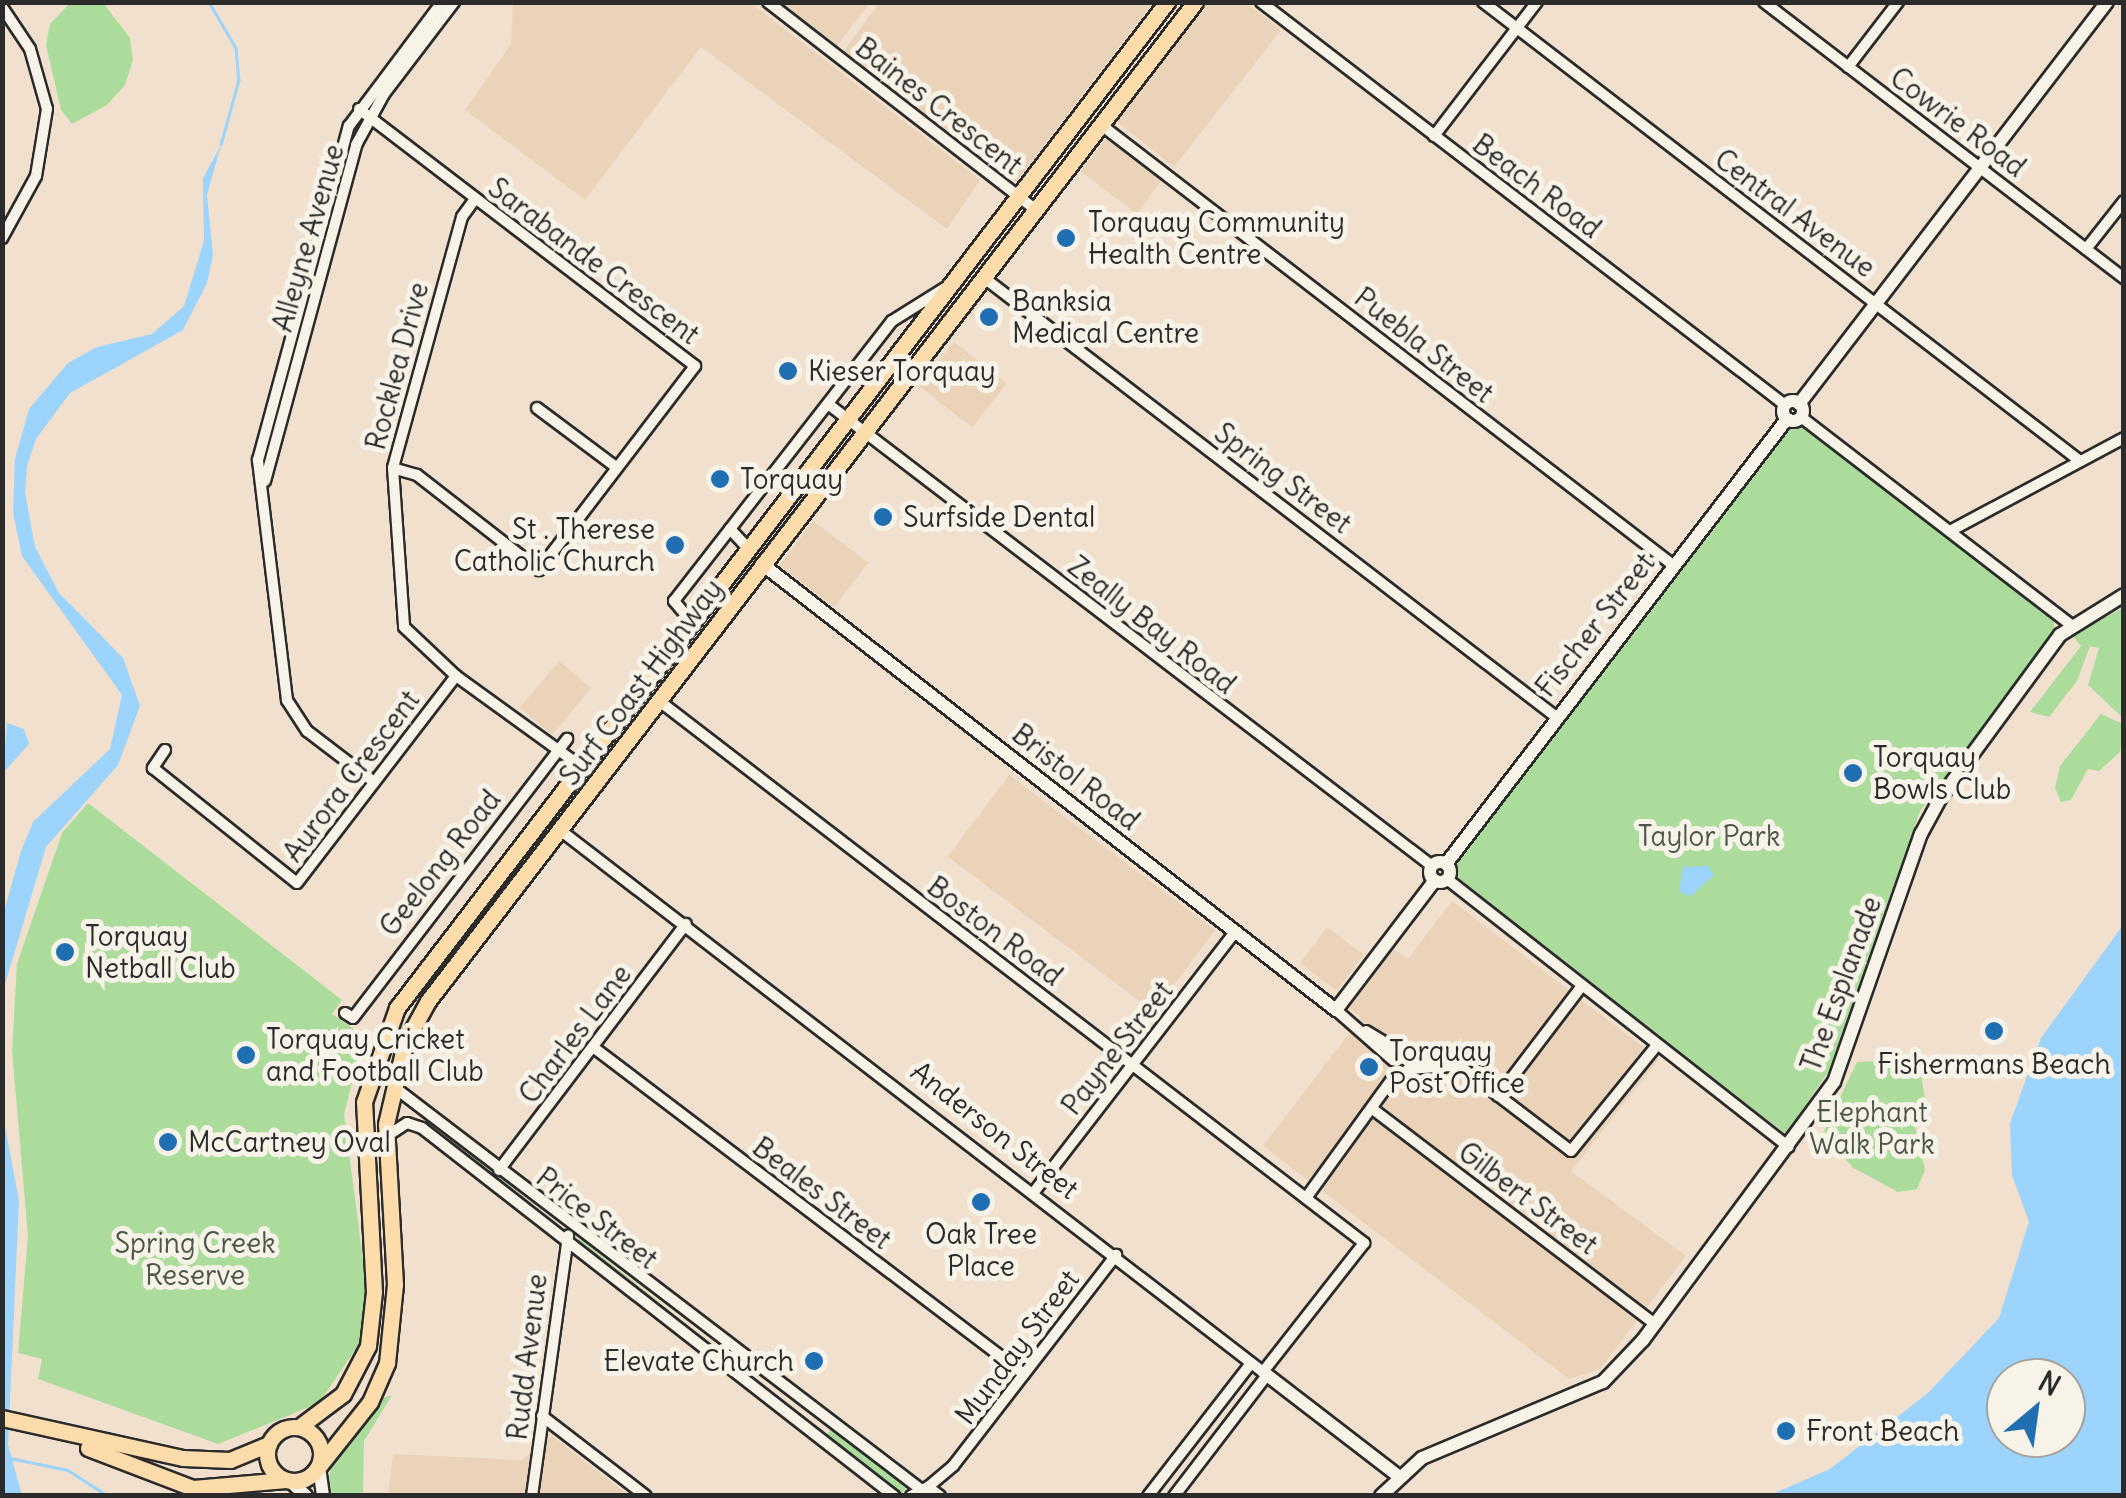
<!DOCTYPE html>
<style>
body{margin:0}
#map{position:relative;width:2126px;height:1498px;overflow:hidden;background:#f0e0cd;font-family:Delius,sans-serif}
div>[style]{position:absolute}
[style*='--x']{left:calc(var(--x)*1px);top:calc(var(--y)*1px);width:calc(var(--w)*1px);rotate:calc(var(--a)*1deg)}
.built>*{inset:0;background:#ebd3ba;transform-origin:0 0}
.green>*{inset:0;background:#acdc9c;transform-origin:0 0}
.water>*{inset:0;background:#9dd4fc}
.stream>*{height:2.5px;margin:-1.25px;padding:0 1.25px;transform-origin:1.25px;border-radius:1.25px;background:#9dd4fc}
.roads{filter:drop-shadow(2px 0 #2b2b2b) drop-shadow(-2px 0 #2b2b2b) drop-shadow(0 2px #2b2b2b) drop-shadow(0 -2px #2b2b2b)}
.minor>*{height:10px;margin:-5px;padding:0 5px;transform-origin:5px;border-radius:5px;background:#f7f3e8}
.tertiary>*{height:12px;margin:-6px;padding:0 6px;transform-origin:6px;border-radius:6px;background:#f7f3e8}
.tertiary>.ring{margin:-6px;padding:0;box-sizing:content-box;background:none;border:12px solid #f7f3e8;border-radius:50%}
.primary>*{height:15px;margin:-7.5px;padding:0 7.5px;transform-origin:7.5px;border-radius:7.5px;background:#fddcac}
.primary>.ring{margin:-7.5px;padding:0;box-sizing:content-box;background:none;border:15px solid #fddcac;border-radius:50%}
.dots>*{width:28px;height:28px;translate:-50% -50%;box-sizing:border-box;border:5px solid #f7f3e8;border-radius:50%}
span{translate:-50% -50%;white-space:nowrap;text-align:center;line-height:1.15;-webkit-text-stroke:10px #f7f3e8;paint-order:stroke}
.street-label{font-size:28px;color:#2b2b2b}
.poi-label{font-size:28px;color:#2b2b2b}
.left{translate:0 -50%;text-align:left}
.right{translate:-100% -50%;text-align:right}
.park-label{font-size:28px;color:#4b5747}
.frame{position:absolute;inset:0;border:5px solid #2b2b2b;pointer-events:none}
.north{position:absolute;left:1986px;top:1358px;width:100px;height:100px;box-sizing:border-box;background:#f7f3e8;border:2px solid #a5a39c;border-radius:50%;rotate:29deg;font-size:28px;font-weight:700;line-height:40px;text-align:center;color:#2b2b2b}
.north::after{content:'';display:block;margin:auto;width:35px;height:45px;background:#1f6fb2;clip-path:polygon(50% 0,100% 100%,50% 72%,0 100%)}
</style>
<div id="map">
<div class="built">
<i style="clip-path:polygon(880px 2px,1153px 2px,1153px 3px,1016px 182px,843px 52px)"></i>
<i style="clip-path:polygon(1209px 2px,1246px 3px,1281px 30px,1174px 167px,1116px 121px)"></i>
<i style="clip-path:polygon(513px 3px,751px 3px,980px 180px,947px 229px,701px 47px,585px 200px,465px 110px,511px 44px)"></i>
<i style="clip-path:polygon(780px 3px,870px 3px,837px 46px)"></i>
<i style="left:1106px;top:138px;width:70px;height:42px;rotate:37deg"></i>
<i style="left:954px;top:342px;width:67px;height:56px;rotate:38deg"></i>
<i style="left:813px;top:521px;width:69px;height:56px;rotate:37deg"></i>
<i style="left:559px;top:661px;width:42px;height:61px;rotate:40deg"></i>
<i style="left:1009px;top:775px;width:258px;height:102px;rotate:37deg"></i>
<i style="clip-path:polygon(1452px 901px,1659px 1059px,1571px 1171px,1686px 1256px,1600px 1369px,1569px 1379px,1263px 1146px,1361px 1018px,1349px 1008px,1393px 948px,1408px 959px)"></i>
<i style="left:1327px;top:927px;width:46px;height:45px;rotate:37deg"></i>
<i style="clip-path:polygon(552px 1436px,628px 1495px,388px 1496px,393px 1454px,522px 1460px)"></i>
</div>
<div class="green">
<i style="clip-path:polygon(71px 2px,104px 4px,130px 38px,133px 60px,125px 85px,107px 105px,72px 124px,61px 110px,46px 45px,50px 24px)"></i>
<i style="clip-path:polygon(1803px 424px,2054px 618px,2054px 631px,1920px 811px,1831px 1068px,1786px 1134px,1460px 884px,1455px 861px,1790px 425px)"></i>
<i style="clip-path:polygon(2123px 608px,2123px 718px,2088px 685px,2099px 648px,2090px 646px,2077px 681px,2049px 717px,2030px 712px,2081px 646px,2071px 634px)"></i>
<i style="clip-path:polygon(2101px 714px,2123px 724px,2120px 752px,2099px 771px,2088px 769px,2071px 800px,2061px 802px,2055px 788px,2060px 766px)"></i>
<i style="clip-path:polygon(88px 803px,342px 1000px,332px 1014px,364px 1036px,344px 1114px,367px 1291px,361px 1341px,319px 1403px,218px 1444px,38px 1379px,42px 1359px,18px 1353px,28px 1236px,12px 1051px,17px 964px,62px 833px)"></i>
<i style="clip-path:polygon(1903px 1060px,1917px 1063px,1921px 1072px,1926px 1108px,1915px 1127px,1925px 1170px,1917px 1189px,1898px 1192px,1852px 1167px,1824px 1131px,1857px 1062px)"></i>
<i style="clip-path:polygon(453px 1138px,562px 1229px,560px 1232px,449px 1144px)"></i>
<i style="clip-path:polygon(580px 1239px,705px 1339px,702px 1344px,577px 1243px)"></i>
<i style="clip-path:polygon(392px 1395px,364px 1441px,363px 1495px,326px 1496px,333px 1458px,379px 1399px)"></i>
<i style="left:832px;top:1428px;width:95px;height:12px;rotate:38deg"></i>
</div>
<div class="water">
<i style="clip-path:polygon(221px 145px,207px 195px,213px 255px,207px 283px,183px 330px,70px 393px,36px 439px,27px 466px,25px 493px,35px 547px,59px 593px,123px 658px,140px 706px,118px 765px,46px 847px,3px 991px,3px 915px,21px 851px,33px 822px,110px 749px,122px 695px,22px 556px,13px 513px,15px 459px,29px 409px,68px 363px,97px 347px,152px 334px,184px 306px,204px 241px,203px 178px)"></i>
<i style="clip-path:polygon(7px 723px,24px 729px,29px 744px,3px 773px)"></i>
<i style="clip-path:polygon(1708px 866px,1714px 875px,1691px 896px,1679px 892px,1683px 867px)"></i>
<i style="clip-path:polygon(evenodd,2123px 925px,2123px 1495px,1770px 1495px,1830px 1469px,1928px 1393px,1999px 1318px,2029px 1222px,2012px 1175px,2010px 1123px,2041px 1038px,2123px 925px,2006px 1378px,2066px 1378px,2066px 1438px,2006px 1438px,2006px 1378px)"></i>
<i style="clip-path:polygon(2px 1110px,19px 1201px,8px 1445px,22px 1495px,3px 1495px)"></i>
</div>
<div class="stream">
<i style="--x:209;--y:2;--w:53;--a:59.6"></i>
<i style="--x:236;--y:48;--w:32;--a:85"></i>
<i style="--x:239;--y:80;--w:67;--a:105.5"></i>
<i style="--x:10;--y:1458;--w:59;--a:11.7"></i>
<i style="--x:68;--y:1470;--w:48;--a:33"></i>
</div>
<div class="roads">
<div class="minor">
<i style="--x:768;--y:2;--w:338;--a:37.8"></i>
<i style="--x:1261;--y:2;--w:661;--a:37.56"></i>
<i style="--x:1483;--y:2;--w:753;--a:37.55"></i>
<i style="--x:1764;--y:2;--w:454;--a:37.5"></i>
<i style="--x:2;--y:7;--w:50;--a:56.3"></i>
<i style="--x:30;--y:49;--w:62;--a:74.2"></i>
<i style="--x:47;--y:109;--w:68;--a:99.3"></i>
<i style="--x:36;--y:176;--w:71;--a:118.7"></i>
<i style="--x:1848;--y:67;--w:82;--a:-52.4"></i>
<i style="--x:359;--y:109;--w:423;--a:37.4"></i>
<i style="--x:695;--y:366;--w:257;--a:127.4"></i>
<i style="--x:539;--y:570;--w:155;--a:-142.1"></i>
<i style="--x:417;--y:475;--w:25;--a:-164"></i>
<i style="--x:1100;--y:124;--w:723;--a:37.58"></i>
<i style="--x:1434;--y:136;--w:169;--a:-52.5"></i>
<i style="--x:475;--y:199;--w:22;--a:126"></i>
<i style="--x:462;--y:217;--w:260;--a:105.4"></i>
<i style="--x:393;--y:468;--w:159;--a:86"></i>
<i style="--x:404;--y:627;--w:71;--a:43.3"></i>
<i style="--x:456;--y:676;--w:152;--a:35.9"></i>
<i style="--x:2086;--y:249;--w:61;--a:-51.6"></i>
<i style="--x:983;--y:277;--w:721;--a:37.51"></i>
<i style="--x:828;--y:404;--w:760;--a:37.41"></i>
<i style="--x:537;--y:408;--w:99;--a:36.8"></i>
<i style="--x:1801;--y:417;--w:341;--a:37.6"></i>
<i style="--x:265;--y:481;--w:348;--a:-74.8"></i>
<i style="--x:356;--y:145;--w:58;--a:-61.2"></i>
<i style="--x:384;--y:94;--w:116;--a:-52.7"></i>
<i style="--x:730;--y:529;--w:25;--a:47"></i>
<i style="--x:1950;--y:531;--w:197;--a:-28.1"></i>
<i style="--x:690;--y:620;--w:25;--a:-130"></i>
<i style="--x:674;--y:601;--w:355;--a:-52.1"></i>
<i style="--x:892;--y:321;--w:62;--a:-31.9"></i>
<i style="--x:658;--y:700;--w:891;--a:37.56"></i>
<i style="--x:1364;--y:1243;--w:164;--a:128.1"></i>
<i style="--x:165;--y:750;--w:22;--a:124"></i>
<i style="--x:153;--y:768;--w:184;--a:38.6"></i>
<i style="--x:297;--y:883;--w:261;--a:-52.5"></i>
<i style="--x:374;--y:782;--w:84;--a:-142.7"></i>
<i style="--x:307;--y:731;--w:37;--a:-123"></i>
<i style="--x:287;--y:700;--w:242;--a:-96.9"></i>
<i style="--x:258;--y:460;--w:346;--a:-74.8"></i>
<i style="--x:349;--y:126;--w:155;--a:-53.1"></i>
<i style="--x:560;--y:830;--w:893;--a:37.63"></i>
<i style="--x:1267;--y:1375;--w:153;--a:127.5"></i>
<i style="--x:1447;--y:879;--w:434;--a:38.1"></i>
<i style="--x:1336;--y:1010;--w:76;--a:41.3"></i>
<i style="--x:345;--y:1013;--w:9;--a:32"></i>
<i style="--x:353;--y:1018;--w:352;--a:-52.5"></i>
<i style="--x:1366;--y:1031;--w:44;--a:31.2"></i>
<i style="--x:593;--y:1047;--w:541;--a:37.19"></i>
<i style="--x:1409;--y:1057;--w:44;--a:5.2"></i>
<i style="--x:1453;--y:1061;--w:148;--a:37.3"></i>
<i style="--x:1571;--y:1151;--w:136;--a:-50.9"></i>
<i style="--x:1408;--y:1069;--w:44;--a:-3.9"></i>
<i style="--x:394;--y:1087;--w:661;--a:37.37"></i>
<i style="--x:1498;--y:1096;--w:137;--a:-52.7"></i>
<i style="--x:1374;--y:1110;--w:353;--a:37.3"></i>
<i style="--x:387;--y:1136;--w:24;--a:-33"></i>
<i style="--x:407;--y:1123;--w:16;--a:18"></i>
<i style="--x:422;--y:1128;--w:599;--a:37.94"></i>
<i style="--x:499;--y:1170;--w:309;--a:-52.8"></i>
<i style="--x:1034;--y:1192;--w:329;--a:-52.3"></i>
<i style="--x:1306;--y:1198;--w:157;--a:-54.1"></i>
<i style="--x:542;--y:1416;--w:131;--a:37.6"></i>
<i style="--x:928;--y:1487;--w:33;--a:-40"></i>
<i style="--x:953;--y:1466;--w:267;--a:-52.3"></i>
<i style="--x:532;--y:1496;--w:263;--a:-82.1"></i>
<i style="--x:911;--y:1496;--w:19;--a:-28"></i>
<i style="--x:928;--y:1487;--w:15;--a:37"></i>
<i style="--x:1148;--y:1496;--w:168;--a:-52.2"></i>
</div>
<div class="tertiary">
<i class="ring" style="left:1783px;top:401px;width:8px;height:8px"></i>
<i style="--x:1799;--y:404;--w:506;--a:-52.54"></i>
<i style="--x:762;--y:564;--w:727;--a:37.85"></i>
<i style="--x:1336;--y:1010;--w:163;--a:-52.7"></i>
<i class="ring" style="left:1430px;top:862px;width:8px;height:8px"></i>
<i style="--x:1446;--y:864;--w:561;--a:-52.54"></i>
<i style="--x:1267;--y:1375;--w:164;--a:37.6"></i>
<i style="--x:319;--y:1467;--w:29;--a:82"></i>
<i style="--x:290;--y:1481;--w:22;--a:43"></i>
<i style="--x:1381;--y:1496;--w:56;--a:-42.8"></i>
<i style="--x:1422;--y:1458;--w:196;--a:-22.8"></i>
<i style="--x:1603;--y:1382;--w:58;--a:-46.4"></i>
<i style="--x:1643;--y:1340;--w:321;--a:-53.5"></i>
<i style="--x:1834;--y:1082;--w:263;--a:-70.7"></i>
<i style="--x:1921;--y:834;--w:42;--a:-61.6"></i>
<i style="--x:1941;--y:797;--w:201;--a:-53.7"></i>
<i style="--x:2060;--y:635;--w:75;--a:-32"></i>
</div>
<div class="primary">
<i style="--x:2;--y:1418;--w:185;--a:12.5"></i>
<i style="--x:183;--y:1458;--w:47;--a:2.4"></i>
<i style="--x:230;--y:1460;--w:42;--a:-22.3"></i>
<i class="ring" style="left:267px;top:1427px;width:39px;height:39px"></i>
<i style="--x:299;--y:1427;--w:55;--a:-36.9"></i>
<i style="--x:343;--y:1394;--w:54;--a:-62.5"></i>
<i style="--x:368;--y:1346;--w:54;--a:-83.7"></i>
<i style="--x:374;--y:1292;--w:190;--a:-93"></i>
<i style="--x:364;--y:1102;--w:100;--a:-70.7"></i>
<i style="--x:397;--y:1008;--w:1267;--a:-52.57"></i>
<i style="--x:88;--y:1448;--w:112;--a:20.9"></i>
<i style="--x:193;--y:1488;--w:93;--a:-4.9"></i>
<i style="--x:320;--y:1465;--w:80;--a:-51.6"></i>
<i style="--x:370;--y:1402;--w:43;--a:-66.4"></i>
<i style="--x:387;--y:1363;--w:79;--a:-84.2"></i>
<i style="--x:395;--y:1284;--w:160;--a:-93.2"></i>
<i style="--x:386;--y:1124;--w:83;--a:-76.8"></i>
<i style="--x:405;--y:1043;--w:48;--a:-61.3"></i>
<i style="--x:428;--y:1001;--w:1259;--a:-52.48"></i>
</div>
</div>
<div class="dots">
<i style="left:1066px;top:238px;background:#1f6fb2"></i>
<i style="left:989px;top:317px;background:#1f6fb2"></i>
<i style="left:788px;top:371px;background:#1f6fb2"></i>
<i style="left:720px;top:479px;background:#1f6fb2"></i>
<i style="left:883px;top:517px;background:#1f6fb2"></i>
<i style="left:675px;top:545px;background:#1f6fb2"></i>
<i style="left:1853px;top:773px;background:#1f6fb2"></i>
<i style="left:65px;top:952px;background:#1f6fb2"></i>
<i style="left:1994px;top:1031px;background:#1f6fb2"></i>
<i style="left:246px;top:1055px;background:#1f6fb2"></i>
<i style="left:1369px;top:1067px;background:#1f6fb2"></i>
<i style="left:168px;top:1142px;background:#1f6fb2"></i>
<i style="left:981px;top:1202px;background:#1f6fb2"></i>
<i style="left:814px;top:1361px;background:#1f6fb2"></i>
<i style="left:1786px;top:1431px;background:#1f6fb2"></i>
</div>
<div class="street-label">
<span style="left:939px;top:106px;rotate:38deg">Baines Crescent</span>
<span style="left:1958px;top:122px;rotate:37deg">Cowrie Road</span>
<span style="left:1537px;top:186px;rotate:37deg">Beach Road</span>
<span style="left:1795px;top:213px;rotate:37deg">Central Avenue</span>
<span style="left:308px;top:238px;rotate:-74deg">Alleyne Avenue</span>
<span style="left:594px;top:261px;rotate:37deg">Sarabande Crescent</span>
<span style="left:1424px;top:345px;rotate:38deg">Puebla Street</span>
<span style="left:397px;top:366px;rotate:-75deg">Rocklea Drive</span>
<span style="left:1283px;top:478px;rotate:37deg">Spring Street</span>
<span style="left:1152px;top:625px;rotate:38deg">Zeally Bay Road</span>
<span style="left:1595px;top:625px;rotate:-52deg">Fischer Street</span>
<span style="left:641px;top:682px;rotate:-53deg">Surf Coast Highway</span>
<span style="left:351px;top:776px;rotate:-53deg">Aurora Crescent</span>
<span style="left:1076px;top:777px;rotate:38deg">Bristol Road</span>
<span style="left:440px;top:863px;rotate:-52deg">Geelong Road</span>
<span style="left:995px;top:931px;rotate:37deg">Boston Road</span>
<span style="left:1841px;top:984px;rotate:-70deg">The Esplanade</span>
<span style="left:575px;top:1034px;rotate:-53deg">Charles Lane</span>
<span style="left:1117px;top:1048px;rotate:-52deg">Payne Street</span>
<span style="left:995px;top:1130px;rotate:38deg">Anderson Street</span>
<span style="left:822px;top:1193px;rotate:37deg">Beales Street</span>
<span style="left:1528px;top:1198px;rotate:37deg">Gilbert Street</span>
<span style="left:597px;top:1218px;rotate:38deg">Price Street</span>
<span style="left:1017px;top:1347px;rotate:-53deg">Munday Street</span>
<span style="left:527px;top:1357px;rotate:-83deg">Rudd Avenue</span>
</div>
<div class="poi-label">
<span class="left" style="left:1088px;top:238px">Torquay Community<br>Health Centre</span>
<span class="left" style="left:1012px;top:317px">Banksia<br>Medical Centre</span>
<span class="left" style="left:808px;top:371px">Kieser Torquay</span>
<span class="left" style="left:740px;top:479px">Torquay</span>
<span class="left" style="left:903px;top:517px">Surfside Dental</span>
<span class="right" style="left:655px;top:545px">St . Therese<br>Catholic Church</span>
<span class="left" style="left:1873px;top:773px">Torquay<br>Bowls Club</span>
<span class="left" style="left:85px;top:952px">Torquay<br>Netball Club</span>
<span class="left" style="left:266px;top:1055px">Torquay Cricket<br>and Football Club</span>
<span class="left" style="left:1389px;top:1067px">Torquay<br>Post Office</span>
<span style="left:1994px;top:1064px">Fishermans Beach</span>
<span class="left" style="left:188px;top:1142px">McCartney Oval</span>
<span style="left:981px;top:1250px">Oak Tree<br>Place</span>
<span class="right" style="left:794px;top:1361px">Elevate Church</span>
<span class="left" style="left:1806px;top:1431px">Front Beach</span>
</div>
<div class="park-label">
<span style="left:1709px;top:836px">Taylor Park</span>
<span style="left:1872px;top:1128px">Elephant<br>Walk Park</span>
<span style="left:195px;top:1259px">Spring Creek<br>Reserve</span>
</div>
<div class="frame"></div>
<div class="north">N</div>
</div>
